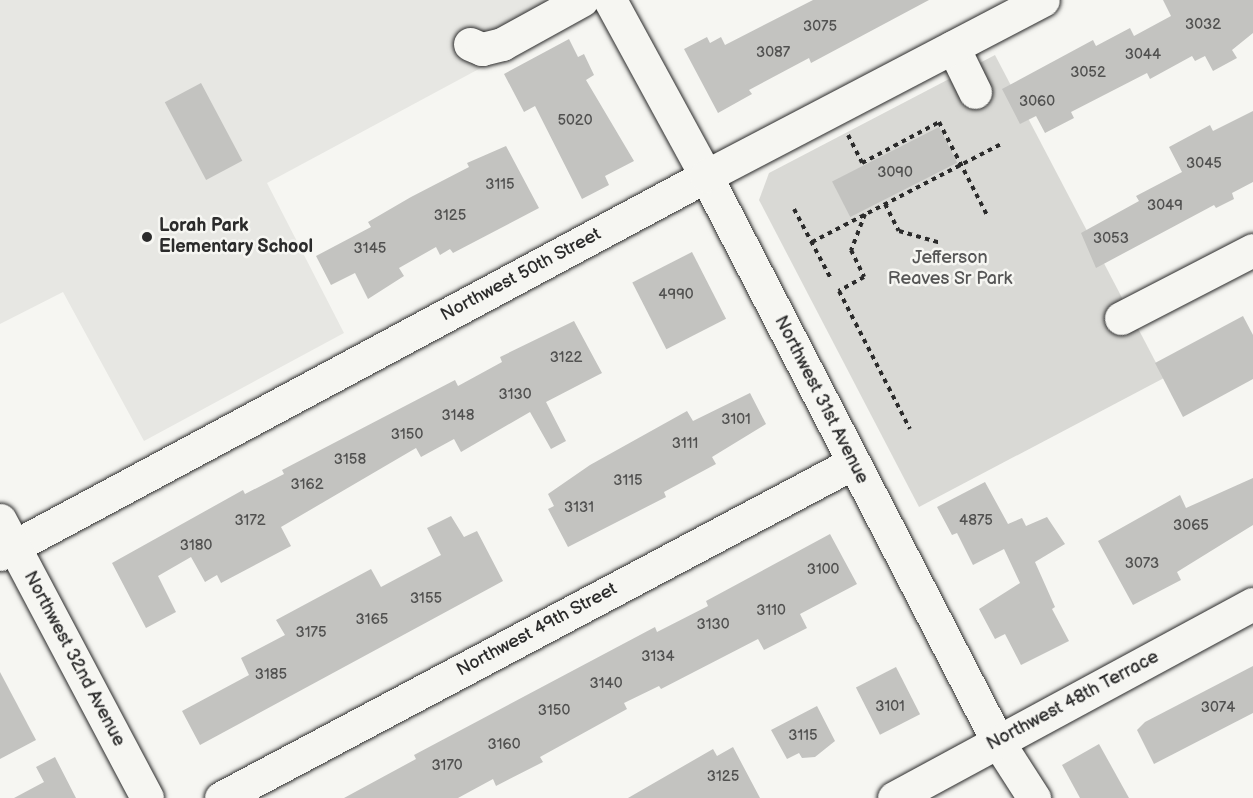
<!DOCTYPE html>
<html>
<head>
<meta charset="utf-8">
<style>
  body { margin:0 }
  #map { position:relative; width:1253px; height:798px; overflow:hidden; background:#f6f6f2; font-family:"Balsamiq Sans",sans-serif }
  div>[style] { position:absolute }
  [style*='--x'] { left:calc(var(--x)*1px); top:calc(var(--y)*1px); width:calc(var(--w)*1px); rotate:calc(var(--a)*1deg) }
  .built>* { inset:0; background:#e7e7e3 }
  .green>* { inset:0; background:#d9d9d5 }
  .building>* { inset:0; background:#c3c3c0; transform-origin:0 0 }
  .path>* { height:4px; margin-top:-2px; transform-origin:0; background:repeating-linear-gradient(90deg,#2b2b2b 0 4.5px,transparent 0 9px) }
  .roads { filter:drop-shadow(0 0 2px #2b2b2b) drop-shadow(0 0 2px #2b2b2b) }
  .minor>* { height:33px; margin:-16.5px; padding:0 16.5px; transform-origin:16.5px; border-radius:16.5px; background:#f6f6f2 }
  .major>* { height:33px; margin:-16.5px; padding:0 16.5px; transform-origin:16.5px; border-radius:16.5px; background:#f6f6f2 }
  .dots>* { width:16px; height:16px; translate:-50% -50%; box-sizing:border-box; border:3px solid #f6f6f2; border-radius:50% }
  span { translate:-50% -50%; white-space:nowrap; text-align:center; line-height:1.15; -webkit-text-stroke:5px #f6f6f2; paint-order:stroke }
  .number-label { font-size:15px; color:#515150 }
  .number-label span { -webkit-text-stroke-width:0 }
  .poi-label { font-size:18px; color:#2b2b2b; font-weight:700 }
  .left { translate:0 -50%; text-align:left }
  .park-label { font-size:18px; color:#565656 }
  .street-label { font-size:18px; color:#2b2b2b }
</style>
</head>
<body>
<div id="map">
  <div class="built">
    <div style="clip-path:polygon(0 0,579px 0,585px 12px,267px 183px,344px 333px,144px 441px,63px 292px,0 324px)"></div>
  </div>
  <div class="green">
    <div style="clip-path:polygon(995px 55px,1164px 378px,919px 507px,759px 200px,769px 173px)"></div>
  </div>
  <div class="building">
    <div style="clip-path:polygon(813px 0,929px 0,811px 63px,809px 58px,749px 90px,752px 94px,718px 113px,684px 49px,707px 37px,710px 43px,721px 37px,725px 45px)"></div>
    <div style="clip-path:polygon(1163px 0,1253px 0,1253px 33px,1232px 50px,1237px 58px,1213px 71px,1205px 56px,1195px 61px,1192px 56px,1150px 79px,1147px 73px,1071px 112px,1074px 118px,1045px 133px,1036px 116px,1020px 124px,1002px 89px,1093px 40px,1096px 46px,1130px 28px,1134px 36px,1171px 16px)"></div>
    <div style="clip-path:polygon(569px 39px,578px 57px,584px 54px,594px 75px,586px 80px,634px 161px,605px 176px,609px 185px,582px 199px,535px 106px,524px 112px,504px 74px)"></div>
    <div style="left:201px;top:83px;width:88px;height:41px;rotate:62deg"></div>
    <div style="clip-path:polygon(1253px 111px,1253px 182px,1232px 193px,1234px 199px,1216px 208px,1214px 205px,1096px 268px,1081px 233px,1139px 201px,1136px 196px,1182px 172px,1169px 147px,1210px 125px,1213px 131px)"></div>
    <div style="left:939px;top:127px;width:40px;height:120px;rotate:63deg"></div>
    <div style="clip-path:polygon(506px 146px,539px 208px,453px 253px,450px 249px,440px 255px,436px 247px,399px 268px,404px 276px,368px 299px,355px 273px,331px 285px,316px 256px,371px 227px,368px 222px,411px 197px,469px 167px,467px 163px)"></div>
    <div style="left:692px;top:252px;width:75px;height:67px;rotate:63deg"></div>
    <div style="clip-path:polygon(1243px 316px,1253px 335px,1253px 379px,1183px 417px,1155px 363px)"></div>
    <div style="clip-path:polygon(574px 321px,602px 373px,546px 402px,566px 441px,551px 449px,530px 412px,461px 452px,454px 439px,421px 457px,416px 448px,281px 527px,291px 546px,221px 583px,217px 575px,205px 582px,191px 557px,158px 576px,176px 612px,146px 628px,112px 563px,243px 490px,245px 494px,284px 474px,282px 470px,455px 380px,458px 386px,502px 362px,500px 357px)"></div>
    <div style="clip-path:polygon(750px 393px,766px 424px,712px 457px,716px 464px,664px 492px,666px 497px,568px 547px,548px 509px,554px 506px,548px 494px,590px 465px,687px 411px,693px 421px)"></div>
    <div style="clip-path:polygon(1253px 478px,1253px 525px,1177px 572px,1181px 580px,1133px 605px,1098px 541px,1180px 495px,1186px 508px)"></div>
    <div style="clip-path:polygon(985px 482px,1008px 524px,1022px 518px,1026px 526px,1047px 517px,1065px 544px,1035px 562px,1055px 607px,1052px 609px,1069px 641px,1021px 665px,1005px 634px,995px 639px,979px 609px,1020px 583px,1004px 549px,973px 565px,957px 533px,952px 535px,937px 507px)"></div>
    <div style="clip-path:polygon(451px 516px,464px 537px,477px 531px,503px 581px,200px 745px,182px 711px,249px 675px,241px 658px,285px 635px,276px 620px,371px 569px,381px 587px,441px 555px,427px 528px)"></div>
    <div style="clip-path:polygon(830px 534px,857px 584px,800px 614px,807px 628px,764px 650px,758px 639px,661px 689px,659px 686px,624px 703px,627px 709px,540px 757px,543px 762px,496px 786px,493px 779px,458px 798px,344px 798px,416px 759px,414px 755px,655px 627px,657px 632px,708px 606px,706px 601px)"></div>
    <div style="clip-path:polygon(1253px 666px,1253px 713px,1154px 764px,1137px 730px,1145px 722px)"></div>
    <div style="left:896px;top:667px;width:53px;height:45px;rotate:63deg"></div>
    <div style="clip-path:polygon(0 672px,36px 740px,0 759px)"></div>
    <div style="clip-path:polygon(817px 706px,835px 741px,815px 757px,802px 758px,799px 753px,787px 759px,771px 730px)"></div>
    <div style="clip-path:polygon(1099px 744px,1129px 798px,1080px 798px,1062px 765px)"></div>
    <div style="clip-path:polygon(733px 747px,760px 798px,628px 798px,713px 749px,717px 756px)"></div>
    <div style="clip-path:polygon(55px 757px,76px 798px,14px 798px,44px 782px,36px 767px)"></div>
  </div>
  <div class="path">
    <div style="--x:848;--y:135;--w:31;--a:63"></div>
    <div style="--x:862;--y:163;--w:87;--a:-28"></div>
    <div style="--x:939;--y:122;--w:107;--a:62.7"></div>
    <div style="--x:885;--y:204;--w:30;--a:63"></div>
    <div style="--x:899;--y:231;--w:44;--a:15.9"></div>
    <div style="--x:794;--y:209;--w:77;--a:62.1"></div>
    <div style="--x:865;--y:214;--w:39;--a:111"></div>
    <div style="--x:851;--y:250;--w:30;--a:64"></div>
    <div style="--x:864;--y:277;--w:29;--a:151"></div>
    <div style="--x:839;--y:291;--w:155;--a:62.8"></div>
    <div style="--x:812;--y:242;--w:213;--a:-27.4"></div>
  </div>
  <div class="roads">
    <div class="minor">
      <div style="--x:610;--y:0;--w:200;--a:61.4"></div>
      <div style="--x:706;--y:176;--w:637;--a:62.71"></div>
      <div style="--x:998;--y:742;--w:67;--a:57.3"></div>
      <div style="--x:470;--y:44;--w:13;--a:23"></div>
      <div style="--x:482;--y:49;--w:21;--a:-14"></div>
      <div style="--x:502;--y:44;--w:91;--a:-28.8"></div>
      <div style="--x:953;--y:47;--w:50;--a:63.9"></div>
      <div style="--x:1121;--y:318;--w:148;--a:-27.3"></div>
      <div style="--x:0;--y:554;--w:801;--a:-28.17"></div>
      <div style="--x:706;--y:176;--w:380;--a:-27.6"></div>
      <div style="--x:221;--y:798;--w:715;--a:-27.93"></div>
      <div style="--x:894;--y:798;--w:408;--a:-28.4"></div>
    </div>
    <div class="major">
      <div style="--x:0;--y:520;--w:314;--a:62.1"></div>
    </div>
  </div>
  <div class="dots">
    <div style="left:147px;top:237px;background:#2b2b2b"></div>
  </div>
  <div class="number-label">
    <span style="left:1203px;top:25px">3032</span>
    <span style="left:820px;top:27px">3075</span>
    <span style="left:773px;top:53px">3087</span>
    <span style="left:1143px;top:55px">3044</span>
    <span style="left:1088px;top:73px">3052</span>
    <span style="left:1037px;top:102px">3060</span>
    <span style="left:575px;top:121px">5020</span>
    <span style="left:1204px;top:164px">3045</span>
    <span style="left:895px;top:173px">3090</span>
    <span style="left:500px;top:185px">3115</span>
    <span style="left:1165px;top:206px">3049</span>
    <span style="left:450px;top:216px">3125</span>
    <span style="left:1111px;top:239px">3053</span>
    <span style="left:370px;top:249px">3145</span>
    <span style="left:676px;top:295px">4990</span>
    <span style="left:566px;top:358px">3122</span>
    <span style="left:515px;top:395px">3130</span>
    <span style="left:458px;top:416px">3148</span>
    <span style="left:736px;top:420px">3101</span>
    <span style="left:407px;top:435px">3150</span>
    <span style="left:685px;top:444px">3111</span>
    <span style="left:350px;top:460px">3158</span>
    <span style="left:628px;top:481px">3115</span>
    <span style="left:307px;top:485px">3162</span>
    <span style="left:579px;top:508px">3131</span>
    <span style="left:250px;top:521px">3172</span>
    <span style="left:976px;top:521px">4875</span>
    <span style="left:1191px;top:526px">3065</span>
    <span style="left:196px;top:546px">3180</span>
    <span style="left:1142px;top:564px">3073</span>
    <span style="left:823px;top:570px">3100</span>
    <span style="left:426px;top:599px">3155</span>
    <span style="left:771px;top:611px">3110</span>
    <span style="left:372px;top:620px">3165</span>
    <span style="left:713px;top:625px">3130</span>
    <span style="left:311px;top:633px">3175</span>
    <span style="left:658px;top:657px">3134</span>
    <span style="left:271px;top:675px">3185</span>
    <span style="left:606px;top:684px">3140</span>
    <span style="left:890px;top:707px">3101</span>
    <span style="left:1218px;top:708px">3074</span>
    <span style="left:554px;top:711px">3150</span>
    <span style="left:803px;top:736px">3115</span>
    <span style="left:504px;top:745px">3160</span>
    <span style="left:447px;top:766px">3170</span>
    <span style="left:723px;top:777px">3125</span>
  </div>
  <div class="poi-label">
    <span class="left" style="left:159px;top:237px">Lorah Park<br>Elementary School</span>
  </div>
  <div class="park-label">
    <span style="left:950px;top:269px">Jefferson<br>Reaves Sr Park</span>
  </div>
  <div class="street-label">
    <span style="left:521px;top:275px;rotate:-28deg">Northwest 50th Street</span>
    <span style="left:821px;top:400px;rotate:63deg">Northwest 31st Avenue</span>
    <span style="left:537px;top:630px;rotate:-28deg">Northwest 49th Street</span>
    <span style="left:74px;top:659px;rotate:62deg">Northwest 32nd Avenue</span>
    <span style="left:1073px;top:701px;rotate:-28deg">Northwest 48th Terrace</span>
  </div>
</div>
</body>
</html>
